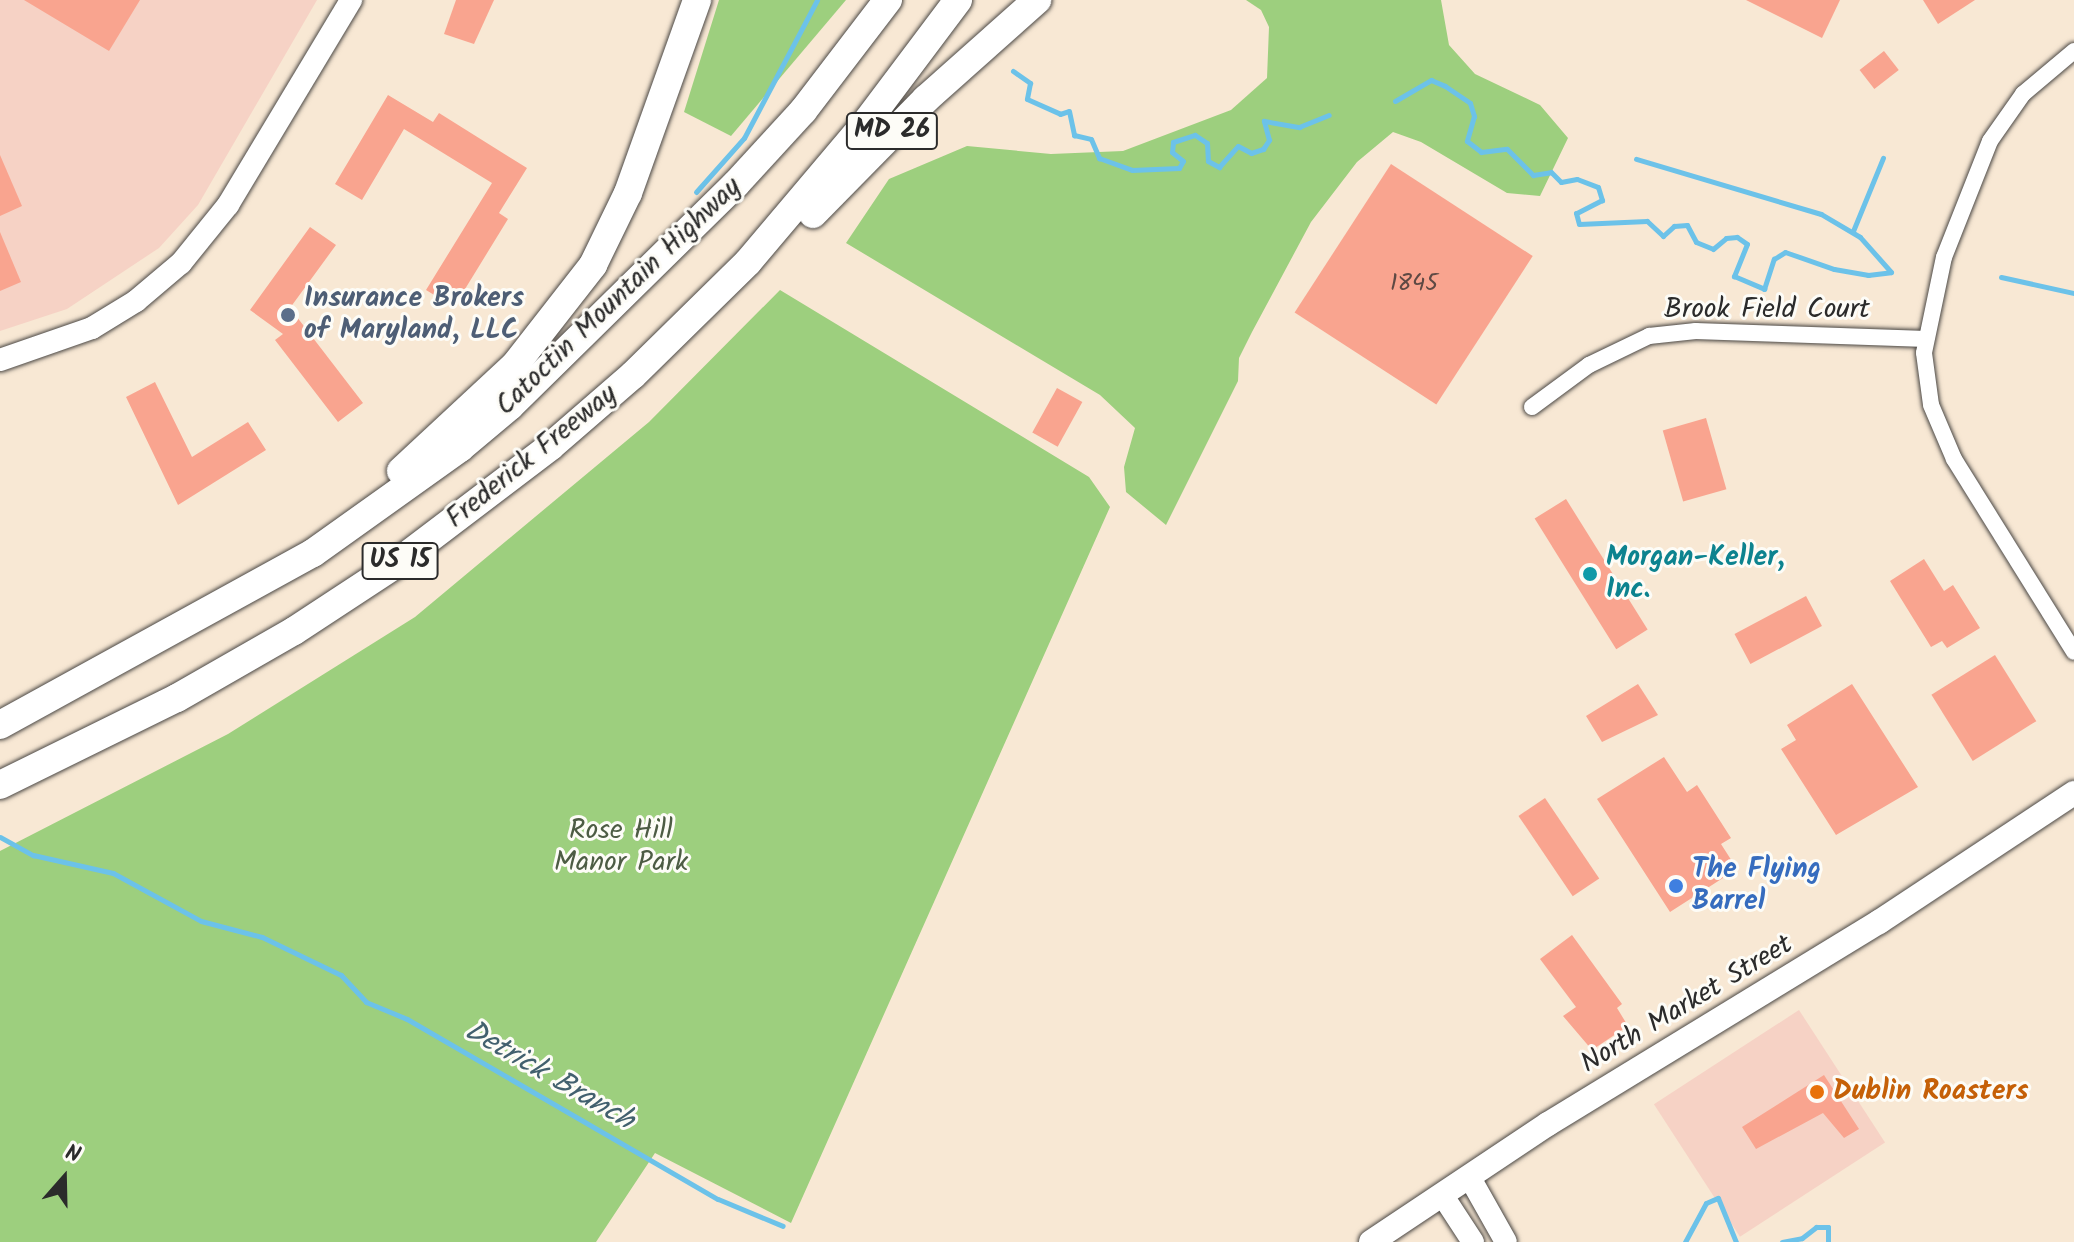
<!DOCTYPE html>
<html>
<head>
<meta charset="utf-8">
<style>
  body { margin:0 }
  #map { position:relative; width:2074px; height:1242px; overflow:hidden; background:#f8e8d4; font-family:Kalam,sans-serif }
  div>[style] { position:absolute }
  [style*='--x'] { left:calc(var(--x)*1px); top:calc(var(--y)*1px); width:calc(var(--w)*1px); rotate:calc(var(--a)*1deg) }
  .built>* { inset:0; background:#f6d2c5; transform-origin:0 0 }
  .green>* { inset:0; background:#9dcf7e }
  .stream>* { height:5px; margin:-2.5px; padding:0 2.5px; transform-origin:2.5px; border-radius:2.5px; background:#6cc2e9 }
  .building>* { inset:0; background:#f9a48f; transform-origin:0 0 }
  .roads { filter:drop-shadow(0 0 2px #4a4744) drop-shadow(0 0 2px #4a4744) }
  .street>* { height:16px; margin:-8px; padding:0 8px; transform-origin:8px; border-radius:8px; background:#fff }
  .secondary>* { height:22px; margin:-11px; padding:0 11px; transform-origin:11px; border-radius:11px; background:#fff }
  .primary>* { height:24px; margin:-12px; padding:0 12px; transform-origin:12px; border-radius:12px; background:#fff }
  .highway>* { height:28px; margin:-14px; padding:0 14px; transform-origin:14px; border-radius:14px; background:#fff }
  .dots>* { width:22px; height:22px; translate:-50% -50%; box-sizing:border-box; border:4px solid #fdfcf7; border-radius:50% }
  span { translate:-50% -50%; white-space:nowrap; text-align:center; line-height:1.15; -webkit-text-stroke:6px #fdfcf7; paint-order:stroke }
  .number-label { font-size:24px; color:#5e4944 }
  .number-label span { -webkit-text-stroke-width:0 }
  .shield-label span { padding:2px 6px; background:#fdfcf7; border:2px solid; border-radius:6px; -webkit-text-stroke-width:0 }
  .shield-label { font-size:26px; color:#2b2b2b; font-weight:700 }
  .street-label { font-size:28px; color:#2b2b2b }
  .service-label { font-size:28px; color:#4e5e75; font-weight:700 }
  .left { translate:0 -50%; text-align:left }
  .culture-label { font-size:28px; color:#0d838f; font-weight:700 }
  .park-label { font-size:28px; color:#4d5c44 }
  .shop-label { font-size:28px; color:#366cbe; font-weight:700 }
  .food-label { font-size:28px; color:#c56008; font-weight:700 }
  .water-label { font-size:30px; color:#42606e; font-style:italic }
  .north { position:absolute; left:24px; top:1138px; width:80px; height:80px; -webkit-text-stroke:6px #fdfcf7; paint-order:stroke; rotate:20deg; font-size:22px; font-weight:700; line-height:32px; text-align:center; color:#2b2b2b }
  .north::after { content:''; display:block; margin:auto; width:28px; height:36px; background:#2b2b2b; clip-path:polygon(50% 0,100% 100%,50% 72%,0 100%) }
</style>
</head>
<body>
<div id="map">
  <div class="built">
    <div style="clip-path:polygon(0 0,317px 0,198px 205px,159px 248px,67px 309px,0 331px)"></div>
    <div style="left:1799px;top:1010px;width:158px;height:173px;rotate:57deg"></div>
  </div>
  <div class="green">
    <div style="clip-path:polygon(719px 0,846px 0,731px 136px,684px 112px)"></div>
    <div style="clip-path:polygon(1246px 0,1441px 0,1449px 45px,1475px 74px,1540px 105px,1568px 138px,1540px 196px,1507px 193px,1421px 142px,1393px 132px,1357px 162px,1311px 222px,1252px 332px,1239px 358px,1238px 381px,1166px 525px,1126px 492px,1124px 467px,1135px 428px,1100px 395px,846px 243px,889px 179px,967px 146px,1051px 154px,1123px 151px,1231px 110px,1267px 78px,1269px 27px,1261px 10px)"></div>
    <div style="clip-path:polygon(780px 290px,1089px 477px,1110px 507px,791px 1223px,655px 1153px,596px 1242px,0 1242px,0 851px,228px 734px,415px 617px,649px 422px)"></div>
  </div>
  <div class="stream">
    <div style="--x:1013;--y:71;--w:21;--a:35"></div>
    <div style="--x:1030;--y:83;--w:16;--a:101"></div>
    <div style="--x:1027;--y:99;--w:36;--a:24"></div>
    <div style="--x:1060;--y:114;--w:9;--a:-18"></div>
    <div style="--x:1069;--y:111;--w:25;--a:78"></div>
    <div style="--x:1074;--y:135;--w:17;--a:13"></div>
    <div style="--x:1091;--y:139;--w:21;--a:67"></div>
    <div style="--x:1099;--y:158;--w:35;--a:20"></div>
    <div style="--x:1132;--y:170;--w:47;--a:-2.4"></div>
    <div style="--x:1179;--y:168;--w:8;--a:-60"></div>
    <div style="--x:1183;--y:161;--w:14;--a:-141"></div>
    <div style="--x:1172;--y:152;--w:10;--a:-84"></div>
    <div style="--x:1173;--y:142;--w:23;--a:-18"></div>
    <div style="--x:1195;--y:135;--w:14;--a:34"></div>
    <div style="--x:1207;--y:143;--w:18;--a:87"></div>
    <div style="--x:1208;--y:161;--w:13;--a:29"></div>
    <div style="--x:1219;--y:167;--w:28;--a:-48"></div>
    <div style="--x:1238;--y:146;--w:15;--a:28"></div>
    <div style="--x:1251;--y:153;--w:13;--a:-18"></div>
    <div style="--x:1263;--y:149;--w:11;--a:-56"></div>
    <div style="--x:1269;--y:140;--w:20;--a:-105"></div>
    <div style="--x:1264;--y:121;--w:36;--a:10"></div>
    <div style="--x:1299;--y:127;--w:32;--a:-22"></div>
    <div style="--x:1395;--y:101;--w:42;--a:-30.3"></div>
    <div style="--x:1431;--y:80;--w:15;--a:23"></div>
    <div style="--x:1445;--y:86;--w:30;--a:34"></div>
    <div style="--x:1470;--y:103;--w:14;--a:73"></div>
    <div style="--x:1474;--y:116;--w:26;--a:106"></div>
    <div style="--x:1467;--y:141;--w:18;--a:38"></div>
    <div style="--x:1481;--y:152;--w:26;--a:-7"></div>
    <div style="--x:1507;--y:149;--w:37;--a:45"></div>
    <div style="--x:1533;--y:175;--w:18;--a:-9"></div>
    <div style="--x:1551;--y:172;--w:14;--a:45"></div>
    <div style="--x:1561;--y:182;--w:16;--a:-11"></div>
    <div style="--x:1577;--y:179;--w:22;--a:21"></div>
    <div style="--x:1598;--y:187;--w:14;--a:73"></div>
    <div style="--x:1602;--y:200;--w:29;--a:153"></div>
    <div style="--x:1576;--y:213;--w:11;--a:75"></div>
    <div style="--x:1579;--y:224;--w:68;--a:-2.5"></div>
    <div style="--x:1647;--y:221;--w:22;--a:43"></div>
    <div style="--x:1663;--y:236;--w:15;--a:-42"></div>
    <div style="--x:1674;--y:226;--w:13;--a:-4"></div>
    <div style="--x:1687;--y:225;--w:19;--a:62"></div>
    <div style="--x:1696;--y:242;--w:18;--a:22"></div>
    <div style="--x:1713;--y:249;--w:17;--a:-40"></div>
    <div style="--x:1726;--y:238;--w:11;--a:-5"></div>
    <div style="--x:1737;--y:237;--w:12;--a:35"></div>
    <div style="--x:1747;--y:244;--w:35;--a:112"></div>
    <div style="--x:1734;--y:276;--w:33;--a:23"></div>
    <div style="--x:1764;--y:289;--w:32;--a:-72"></div>
    <div style="--x:1774;--y:259;--w:13;--a:-32"></div>
    <div style="--x:1785;--y:252;--w:52;--a:19.1"></div>
    <div style="--x:1834;--y:269;--w:35;--a:10"></div>
    <div style="--x:1868;--y:275;--w:23;--a:-7"></div>
    <div style="--x:1891;--y:272;--w:47;--a:-131.5"></div>
    <div style="--x:1860;--y:237;--w:45;--a:-149.5"></div>
    <div style="--x:1821;--y:214;--w:193;--a:-163.4"></div>
    <div style="--x:696;--y:192;--w:72;--a:-48.4"></div>
    <div style="--x:744;--y:138;--w:156;--a:-62.1"></div>
    <div style="--x:1853;--y:231;--w:79;--a:-67.7"></div>
    <div style="--x:2001;--y:277;--w:75;--a:12.4"></div>
    <div style="--x:0;--y:837;--w:38;--a:29"></div>
    <div style="--x:33;--y:855;--w:82;--a:12.7"></div>
    <div style="--x:113;--y:873;--w:100;--a:28.6"></div>
    <div style="--x:201;--y:921;--w:63;--a:14.7"></div>
    <div style="--x:262;--y:937;--w:88;--a:25.7"></div>
    <div style="--x:341;--y:975;--w:37;--a:47"></div>
    <div style="--x:366;--y:1002;--w:44;--a:22.5"></div>
    <div style="--x:407;--y:1019;--w:359;--a:30.1"></div>
    <div style="--x:718;--y:1199;--w:70;--a:22.6"></div>
    <div style="--x:1685;--y:1242;--w:44;--a:-61.7"></div>
    <div style="--x:1706;--y:1203;--w:13;--a:-23"></div>
    <div style="--x:1718;--y:1198;--w:48;--a:67.8"></div>
    <div style="--x:1782;--y:1242;--w:20;--a:-11"></div>
    <div style="--x:1802;--y:1238;--w:18;--a:-38"></div>
    <div style="--x:1816;--y:1227;--w:12;--a:0"></div>
    <div style="--x:1828;--y:1227;--w:15;--a:90"></div>
  </div>
  <div class="building">
    <div style="clip-path:polygon(24px 0,140px 0,109px 51px)"></div>
    <div style="clip-path:polygon(456px 0,494px 0,474px 44px,444px 34px)"></div>
    <div style="clip-path:polygon(1746px 0,1840px 0,1822px 38px)"></div>
    <div style="clip-path:polygon(1923px 0,1975px 0,1938px 24px)"></div>
    <div style="left:1884px;top:51px;width:24px;height:31px;rotate:52deg"></div>
    <div style="clip-path:polygon(388px 95px,433px 122px,439px 113px,527px 168px,499px 213px,508px 219px,454px 307px,426px 290px,492px 183px,404px 129px,362px 200px,335px 184px)"></div>
    <div style="clip-path:polygon(0 155px,22px 206px,0 216px)"></div>
    <div style="left:1391px;top:164px;width:169px;height:177px;rotate:33deg"></div>
    <div style="clip-path:polygon(310px 227px,336px 245px,290px 308px,363px 403px,338px 422px,275px 340px,283px 334px,250px 310px)"></div>
    <div style="clip-path:polygon(0 232px,21px 282px,0 291px)"></div>
    <div style="clip-path:polygon(155px 382px,192px 457px,248px 422px,266px 450px,178px 505px,126px 397px)"></div>
    <div style="left:1057px;top:388px;width:29px;height:51px;rotate:29deg"></div>
    <div style="left:1706px;top:418px;width:74px;height:45px;rotate:74deg"></div>
    <div style="left:1566px;top:499px;width:154px;height:37px;rotate:58deg"></div>
    <div style="clip-path:polygon(1924px 559px,1944px 591px,1953px 585px,1980px 628px,1947px 648px,1942px 641px,1931px 647px,1890px 581px)"></div>
    <div style="left:1806px;top:596px;width:34px;height:81px;rotate:62deg"></div>
    <div style="left:1995px;top:655px;width:78px;height:75px;rotate:58deg"></div>
    <div style="clip-path:polygon(1638px 684px,1658px 715px,1602px 742px,1586px 716px)"></div>
    <div style="clip-path:polygon(1852px 684px,1918px 787px,1836px 835px,1781px 749px,1796px 740px,1787px 725px)"></div>
    <div style="clip-path:polygon(1664px 757px,1687px 792px,1697px 785px,1731px 838px,1721px 844px,1737px 869px,1670px 912px,1597px 799px)"></div>
    <div style="left:1545px;top:798px;width:97px;height:32px;rotate:56deg"></div>
    <div style="clip-path:polygon(1572px 935px,1622px 1004px,1617px 1008px,1628px 1026px,1592px 1050px,1563px 1016px,1576px 1007px,1540px 959px)"></div>
    <div style="clip-path:polygon(1824px 1075px,1859px 1129px,1844px 1138px,1823px 1113px,1756px 1149px,1742px 1127px)"></div>
  </div>
  <div class="roads">
    <div class="street">
      <div style="--x:2074;--y:51;--w:67;--a:139.9"></div>
      <div style="--x:2023;--y:94;--w:57;--a:125.1"></div>
      <div style="--x:1990;--y:141;--w:125;--a:111.6"></div>
      <div style="--x:1944;--y:257;--w:98;--a:101.8"></div>
      <div style="--x:1924;--y:353;--w:52;--a:82.3"></div>
      <div style="--x:1931;--y:405;--w:59;--a:66.9"></div>
      <div style="--x:1954;--y:459;--w:227;--a:58.1"></div>
      <div style="--x:1532;--y:407;--w:71;--a:-36.4"></div>
      <div style="--x:1589;--y:365;--w:67;--a:-25.8"></div>
      <div style="--x:1649;--y:336;--w:47;--a:-6.1"></div>
      <div style="--x:1696;--y:331;--w:230;--a:2"></div>
    </div>
    <div class="secondary">
      <div style="--x:0;--y:360;--w:97;--a:-19.2"></div>
      <div style="--x:92;--y:328;--w:52;--a:-31.5"></div>
      <div style="--x:136;--y:301;--w:59;--a:-40.2"></div>
      <div style="--x:181;--y:263;--w:75;--a:-51"></div>
      <div style="--x:228;--y:205;--w:239;--a:-59"></div>
      <div style="--x:1470;--y:1178;--w:73;--a:60.6"></div>
      <div style="--x:1443;--y:1196;--w:55;--a:56.9"></div>
    </div>
    <div class="primary">
      <div style="--x:1371;--y:1242;--w:213;--a:-33.7"></div>
      <div style="--x:1548;--y:1124;--w:388;--a:-31.4"></div>
      <div style="--x:1879;--y:922;--w:234;--a:-33.5"></div>
    </div>
    <div class="highway">
      <div style="--x:813;--y:214;--w:161;--a:-45.5"></div>
      <div style="--x:926;--y:99;--w:149;--a:-41.7"></div>
      <div style="--x:401;--y:471;--w:156;--a:-42.9"></div>
      <div style="--x:515;--y:365;--w:127;--a:-52"></div>
      <div style="--x:593;--y:265;--w:80;--a:-64.1"></div>
      <div style="--x:628;--y:193;--w:205;--a:-70.3"></div>
      <div style="--x:0;--y:725;--w:357;--a:-28.8"></div>
      <div style="--x:313;--y:553;--w:181;--a:-35.5"></div>
      <div style="--x:460;--y:448;--w:65;--a:-40"></div>
      <div style="--x:510;--y:406;--w:317;--a:-44.5"></div>
      <div style="--x:736;--y:184;--w:99;--a:-47.5"></div>
      <div style="--x:803;--y:111;--w:140;--a:-52.6"></div>
      <div style="--x:0;--y:785;--w:197;--a:-26.2"></div>
      <div style="--x:177;--y:698;--w:135;--a:-29.8"></div>
      <div style="--x:294;--y:631;--w:118;--a:-33.3"></div>
      <div style="--x:393;--y:566;--w:198;--a:-37.2"></div>
      <div style="--x:551;--y:446;--w:108;--a:-40.9"></div>
      <div style="--x:633;--y:375;--w:161;--a:-44.5"></div>
      <div style="--x:748;--y:262;--w:186;--a:-49.8"></div>
      <div style="--x:868;--y:120;--w:150;--a:-53.1"></div>
    </div>
  </div>
  <div class="dots">
    <div style="left:288px;top:315px;background:#5c6f8a"></div>
    <div style="left:1590px;top:574px;background:#0f9aa8"></div>
    <div style="left:1676px;top:886px;background:#3f7fe0"></div>
    <div style="left:1817px;top:1092px;background:#e8710a"></div>
  </div>
  <div class="number-label">
    <span style="left:1414px;top:284px">1845</span>
  </div>
  <div class="shield-label">
    <span style="left:892px;top:131px">MD 26</span>
    <span style="left:400px;top:561px">US 15</span>
  </div>
  <div class="street-label">
    <span style="left:619px;top:297px;rotate:-44deg">Catoctin Mountain Highway</span>
    <span style="left:1767px;top:310px">Brook Field Court</span>
    <span style="left:532px;top:457px;rotate:-39deg">Frederick Freeway</span>
    <span style="left:1687px;top:1005px;rotate:-31deg">North Market Street</span>
  </div>
  <div class="service-label">
    <span class="left" style="left:304px;top:315px">Insurance Brokers<br>of Maryland, LLC</span>
  </div>
  <div class="culture-label">
    <span class="left" style="left:1606px;top:574px">Morgan-Keller,<br>Inc.</span>
  </div>
  <div class="park-label">
    <span style="left:621px;top:847px">Rose Hill<br>Manor Park</span>
  </div>
  <div class="shop-label">
    <span class="left" style="left:1692px;top:886px">The Flying<br>Barrel</span>
  </div>
  <div class="food-label">
    <span class="left" style="left:1833px;top:1092px">Dublin Roasters</span>
  </div>
  <div class="water-label">
    <span style="left:549px;top:1076px;rotate:30deg">Detrick Branch</span>
  </div>
  <div class="north">N</div>
</div>
</body>
</html>
